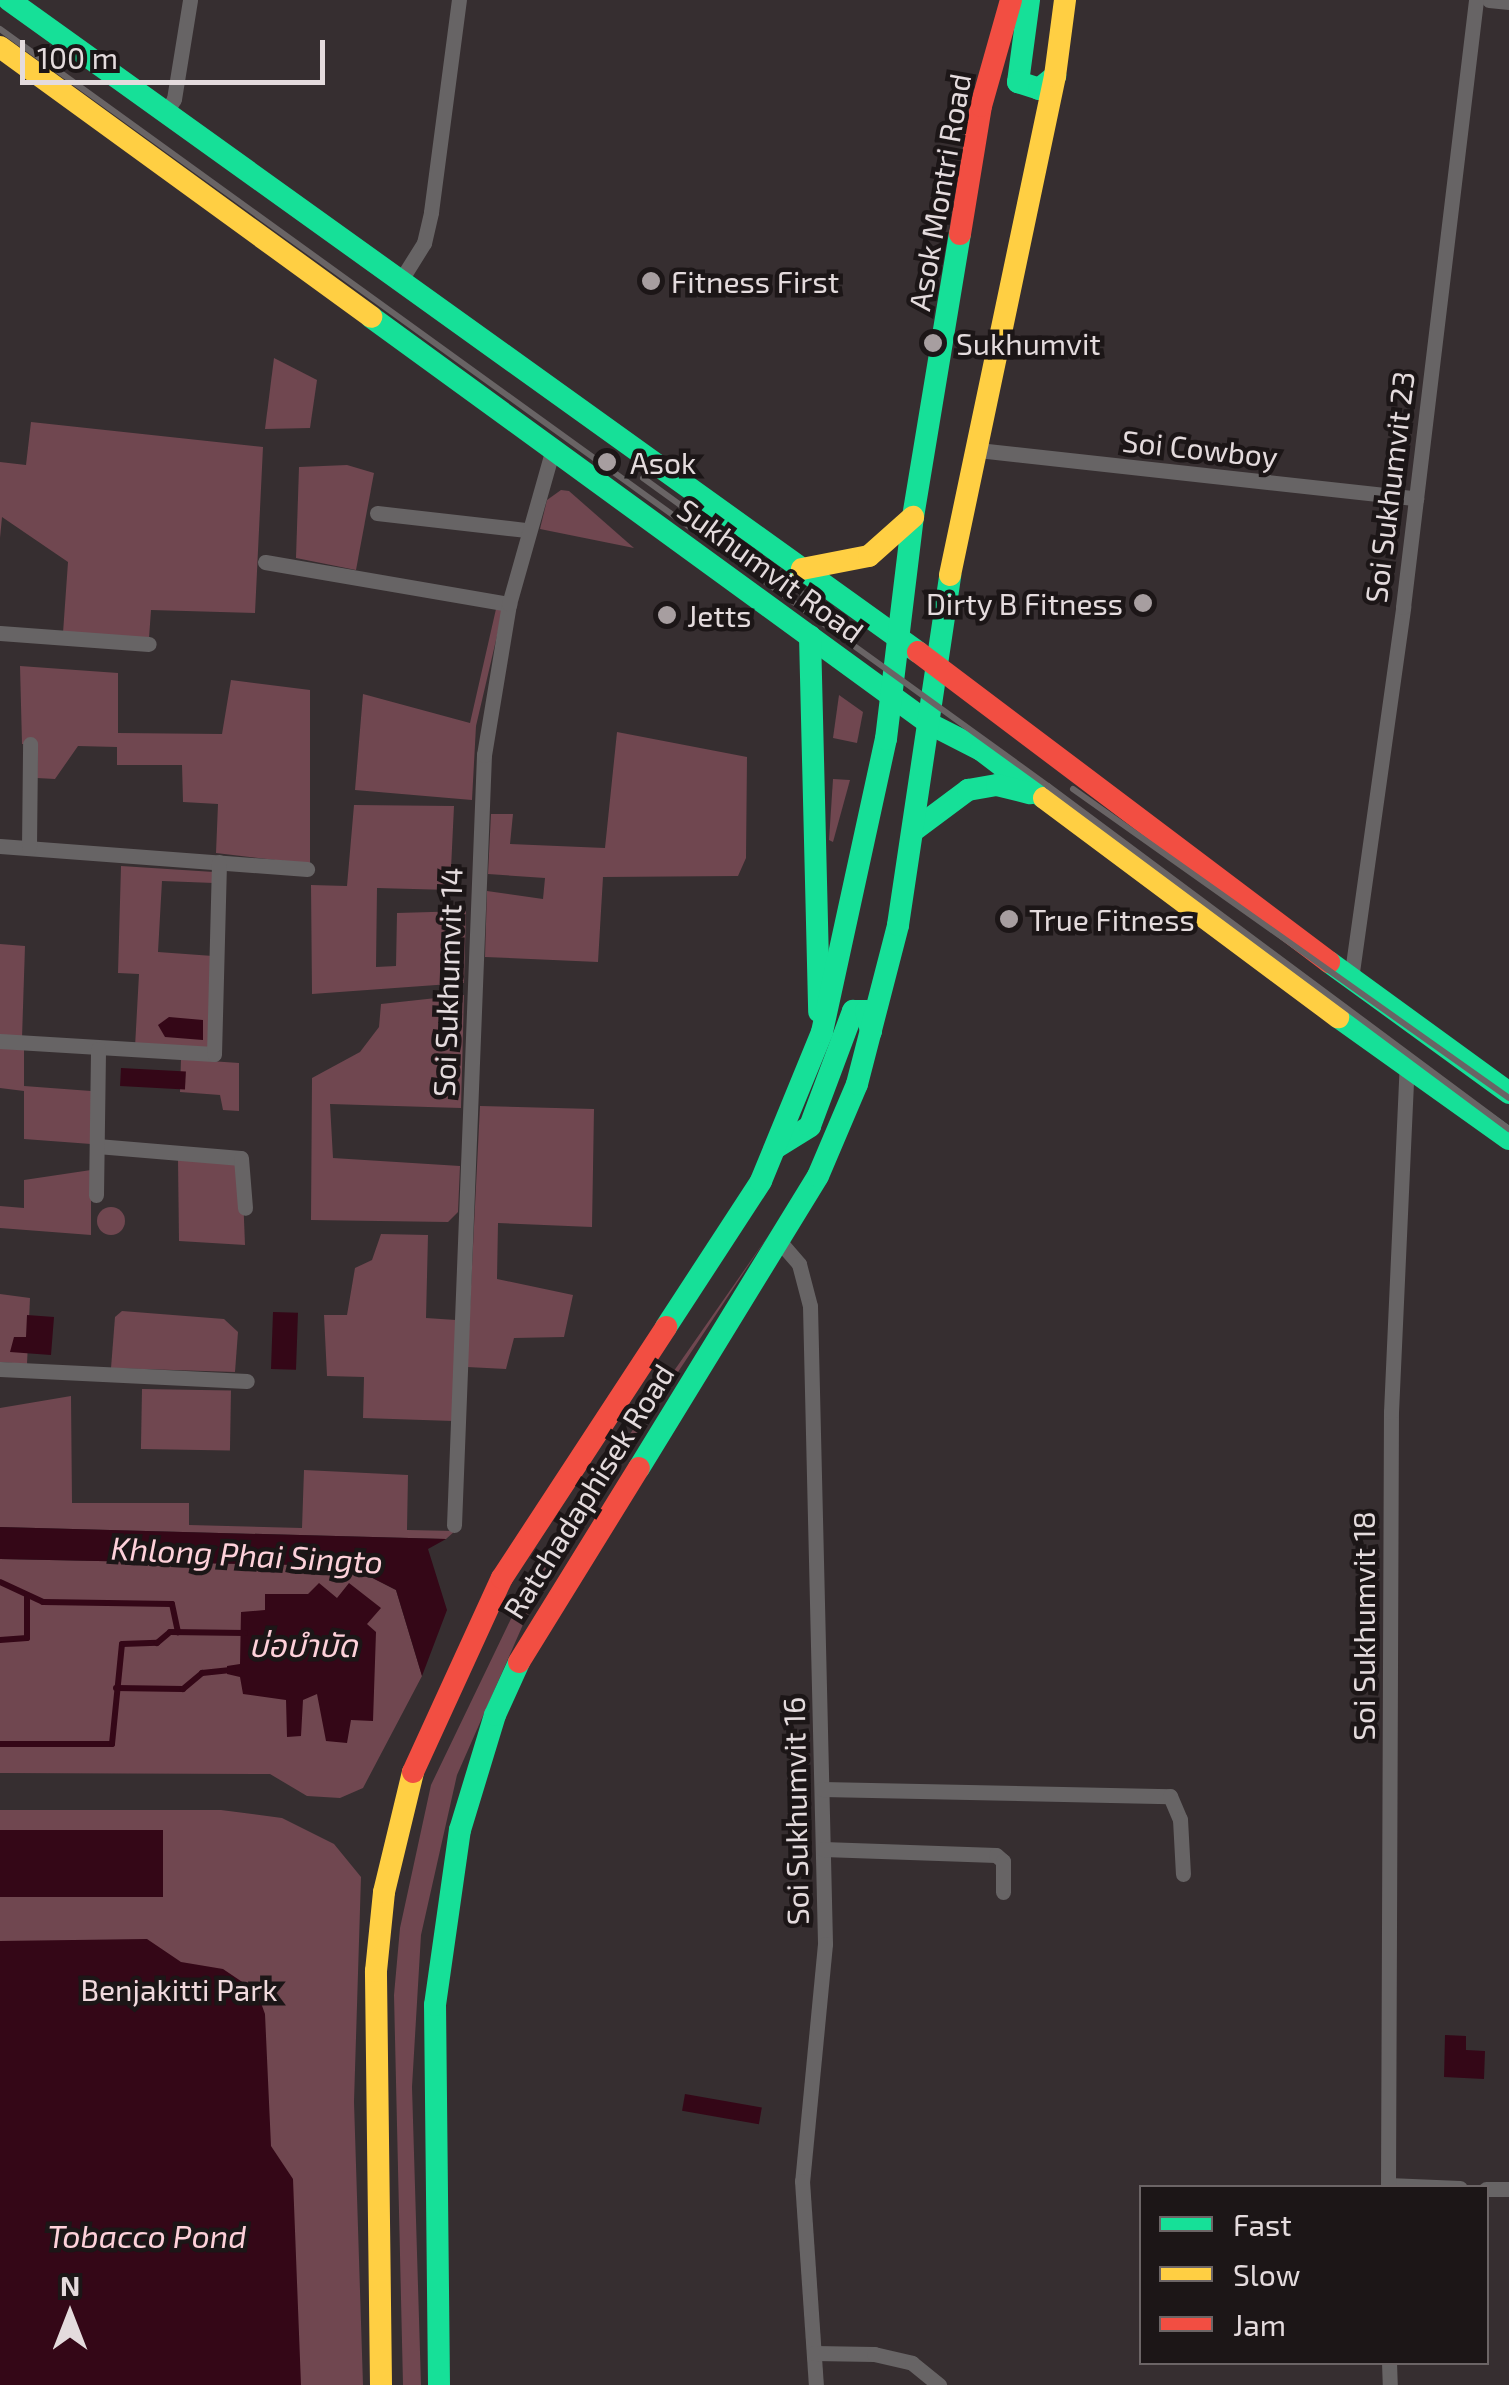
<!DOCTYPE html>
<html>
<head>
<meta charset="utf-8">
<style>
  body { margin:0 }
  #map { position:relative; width:1509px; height:2385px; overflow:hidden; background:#362e30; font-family:"Exo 2","Noto Sans Thai",sans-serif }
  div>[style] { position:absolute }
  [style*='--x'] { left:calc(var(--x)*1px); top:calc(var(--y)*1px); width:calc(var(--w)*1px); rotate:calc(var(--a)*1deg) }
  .green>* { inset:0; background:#704750; transform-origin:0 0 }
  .round { border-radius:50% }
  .water>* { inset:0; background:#340717; transform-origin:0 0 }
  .stream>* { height:6px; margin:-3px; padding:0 3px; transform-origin:3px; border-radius:3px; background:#340717 }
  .street>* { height:15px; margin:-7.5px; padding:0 7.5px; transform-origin:7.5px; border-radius:7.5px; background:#676465 }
  .fast>* { height:22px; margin:-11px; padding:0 11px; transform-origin:11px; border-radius:11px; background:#16e098 }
  .slow>* { height:22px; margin:-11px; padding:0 11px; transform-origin:11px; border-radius:11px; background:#ffcf43 }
  .jam>* { height:22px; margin:-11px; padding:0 11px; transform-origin:11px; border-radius:11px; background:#f24e42 }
  .rail>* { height:6px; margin:-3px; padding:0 3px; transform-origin:3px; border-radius:3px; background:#696465 }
  .dots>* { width:28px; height:28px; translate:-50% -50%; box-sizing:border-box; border:5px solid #1c1617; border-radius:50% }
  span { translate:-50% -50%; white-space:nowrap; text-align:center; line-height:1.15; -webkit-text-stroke:9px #1c1617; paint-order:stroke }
  .street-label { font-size:30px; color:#e4dbdd }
  .poi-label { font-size:30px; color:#e4dbdd }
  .left { translate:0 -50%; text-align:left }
  .right { translate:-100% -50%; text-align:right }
  .park-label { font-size:30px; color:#f1dade }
  .water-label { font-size:32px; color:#fed1da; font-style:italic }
  .legend { position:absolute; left:1139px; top:2185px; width:350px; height:180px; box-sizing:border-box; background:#1c1617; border:2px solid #6c6566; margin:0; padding:12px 18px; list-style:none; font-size:30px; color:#e4dbdd }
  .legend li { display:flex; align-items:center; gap:20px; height:50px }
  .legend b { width:50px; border:2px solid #6c6566 }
  .north { position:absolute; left:20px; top:2265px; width:100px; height:100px; -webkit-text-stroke:8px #1c1617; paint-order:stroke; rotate:0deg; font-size:28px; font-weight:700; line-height:40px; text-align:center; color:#e4dbdd }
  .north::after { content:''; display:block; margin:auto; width:35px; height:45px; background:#e4dbdd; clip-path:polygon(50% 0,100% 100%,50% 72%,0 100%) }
  .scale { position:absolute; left:20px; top:40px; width:305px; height:45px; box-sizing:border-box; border:5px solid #e4dbdd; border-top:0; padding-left:12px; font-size:30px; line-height:35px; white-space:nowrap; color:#e4dbdd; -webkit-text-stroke:8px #1c1617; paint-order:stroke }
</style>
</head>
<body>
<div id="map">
  <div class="green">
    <div style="clip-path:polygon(274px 358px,317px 380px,310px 428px,265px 429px)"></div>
    <div style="clip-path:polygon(31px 422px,263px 447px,255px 613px,151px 610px,149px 638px,63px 633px,68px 562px,2px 517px,0 538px,0 462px,26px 465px)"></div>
    <div style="clip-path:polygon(347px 465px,374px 473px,356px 570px,296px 558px,299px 467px)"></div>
    <div style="clip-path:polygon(561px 490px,569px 491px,634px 548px,540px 529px,547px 500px)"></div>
    <div style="clip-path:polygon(496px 609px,503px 610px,476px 726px,472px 800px,355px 790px,363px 694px,470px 723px)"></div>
    <div style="clip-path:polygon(20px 666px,118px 673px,118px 733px,222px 734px,231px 680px,310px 690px,310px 864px,216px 853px,218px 804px,183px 802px,182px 765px,117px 765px,117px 747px,78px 746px,55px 779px,37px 778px,38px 745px,22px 744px)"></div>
    <div style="clip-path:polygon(839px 695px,863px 712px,857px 743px,833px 738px)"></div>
    <div style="clip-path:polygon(617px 732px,747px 757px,746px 858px,738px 876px,603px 877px,598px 962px,485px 957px,487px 891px,543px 899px,545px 878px,488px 874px,491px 814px,513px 814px,510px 844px,605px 848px)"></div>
    <div style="clip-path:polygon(833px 779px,850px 780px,833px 842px,829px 840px)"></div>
    <div style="clip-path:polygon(354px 805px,454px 806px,450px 890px,377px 888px,376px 967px,396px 966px,397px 913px,466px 911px,464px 983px,312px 994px,311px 885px,347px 886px)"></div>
    <div style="clip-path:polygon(121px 866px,214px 872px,214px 883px,162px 881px,158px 952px,213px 956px,213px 1044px,205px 1052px,135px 1047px,139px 974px,118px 973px)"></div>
    <div style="clip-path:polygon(0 944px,25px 946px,22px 1038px,0 1036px)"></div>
    <div style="clip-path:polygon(464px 995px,461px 1108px,330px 1104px,333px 1158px,460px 1166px,458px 1212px,448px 1222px,311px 1220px,312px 1078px,360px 1052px,379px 1027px,381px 1004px)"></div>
    <div style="clip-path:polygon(0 1046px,24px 1048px,24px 1086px,91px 1091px,91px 1144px,24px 1139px,24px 1091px,0 1088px)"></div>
    <div style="clip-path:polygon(181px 1059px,239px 1063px,239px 1111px,223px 1110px,220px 1095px,180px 1092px)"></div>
    <div style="clip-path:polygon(480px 1106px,594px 1109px,592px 1227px,498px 1223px,497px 1279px,573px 1295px,564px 1337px,514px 1338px,506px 1369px,467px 1367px)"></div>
    <div style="clip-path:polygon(178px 1159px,233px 1160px,242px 1169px,245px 1245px,179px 1241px)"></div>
    <div style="clip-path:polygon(91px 1170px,91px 1235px,0 1228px,0 1206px,24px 1208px,24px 1180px)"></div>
    <div class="round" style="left:97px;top:1207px;width:28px;height:28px"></div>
    <div style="clip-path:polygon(381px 1234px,428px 1235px,426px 1318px,456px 1320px,453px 1421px,363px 1418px,364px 1377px,327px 1376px,324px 1315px,347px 1315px,355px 1268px,372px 1260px)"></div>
    <div style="clip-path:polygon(768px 1236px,547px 1570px,457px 1775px,421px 1935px,412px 2087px,421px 2385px,403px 2385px,394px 1995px,400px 1928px,431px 1785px,533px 1573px)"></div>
    <div style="clip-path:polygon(0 1294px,30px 1298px,27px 1364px,0 1362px)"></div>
    <div style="clip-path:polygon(122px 1311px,224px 1319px,238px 1332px,235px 1372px,111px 1368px,115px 1317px)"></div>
    <div style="left:142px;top:1389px;width:89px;height:60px;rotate:1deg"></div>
    <div style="clip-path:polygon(71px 1396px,72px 1503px,189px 1503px,189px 1525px,302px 1528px,304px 1470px,408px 1475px,407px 1530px,455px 1531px,446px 1539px,0 1527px,0 1408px)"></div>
    <div style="clip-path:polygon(0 1559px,349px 1566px,396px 1590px,422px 1676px,363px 1788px,340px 1798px,307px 1796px,270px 1774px,0 1773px)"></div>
    <div style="clip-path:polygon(0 1810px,221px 1810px,282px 1818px,334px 1844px,361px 1877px,354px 2102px,363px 2385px,0 2385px)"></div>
  </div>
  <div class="water">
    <div style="clip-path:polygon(169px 1017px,203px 1020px,203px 1040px,165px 1037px,158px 1025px)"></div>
    <div style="left:121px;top:1068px;width:65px;height:18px;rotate:3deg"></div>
    <div style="left:273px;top:1312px;width:25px;height:57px;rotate:2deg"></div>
    <div style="clip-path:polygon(27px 1315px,54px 1317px,51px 1355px,10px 1352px,14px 1337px,26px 1337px)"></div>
    <div style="clip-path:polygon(0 1527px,446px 1539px,428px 1549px,447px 1610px,422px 1676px,396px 1590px,349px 1566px,0 1559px)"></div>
    <div style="clip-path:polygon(319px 1583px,337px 1598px,349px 1583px,381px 1608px,367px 1624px,376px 1632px,373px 1721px,351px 1720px,347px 1743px,326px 1741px,317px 1694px,303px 1700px,301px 1736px,287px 1737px,286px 1700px,243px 1694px,240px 1677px,227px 1674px,227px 1666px,240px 1664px,241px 1612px,265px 1610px,265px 1594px,308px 1594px)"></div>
    <div style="left:0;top:1830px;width:163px;height:67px"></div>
    <div style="clip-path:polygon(147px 1939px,181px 1962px,223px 1969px,257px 1992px,265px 2014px,271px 2146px,293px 2179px,301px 2385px,0 2385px,0 1941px)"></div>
    <div style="clip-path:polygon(1445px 2035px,1466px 2036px,1466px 2050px,1485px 2051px,1484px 2079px,1444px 2077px)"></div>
    <div style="left:685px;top:2094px;width:78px;height:17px;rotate:10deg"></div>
  </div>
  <div class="stream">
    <div style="--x:0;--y:1582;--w:47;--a:24.9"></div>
    <div style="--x:43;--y:1602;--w:129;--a:0.9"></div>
    <div style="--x:172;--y:1604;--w:29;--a:78"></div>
    <div style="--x:0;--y:1640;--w:27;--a:-4"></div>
    <div style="--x:27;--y:1638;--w:42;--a:-90"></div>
    <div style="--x:116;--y:1688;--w:67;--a:0.9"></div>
    <div style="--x:183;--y:1689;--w:25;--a:-40"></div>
    <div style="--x:202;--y:1673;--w:31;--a:-6"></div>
    <div style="--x:0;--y:1744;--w:112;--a:0"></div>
    <div style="--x:112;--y:1744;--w:100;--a:-84.3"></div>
    <div style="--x:122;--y:1644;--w:35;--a:-2"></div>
    <div style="--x:157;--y:1643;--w:17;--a:-40"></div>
    <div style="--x:170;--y:1632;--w:75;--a:0.8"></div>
  </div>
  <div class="street">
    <div style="--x:1489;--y:0;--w:20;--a:6"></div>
    <div style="--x:165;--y:114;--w:17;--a:-59"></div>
    <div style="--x:174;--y:99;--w:100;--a:-80.8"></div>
    <div style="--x:399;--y:283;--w:47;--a:-58"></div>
    <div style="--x:424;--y:243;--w:32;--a:-77"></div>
    <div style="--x:431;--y:212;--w:214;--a:-82.5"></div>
    <div style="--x:978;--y:450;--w:441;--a:6.3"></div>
    <div style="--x:377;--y:513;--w:151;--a:6.5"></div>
    <div style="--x:265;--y:562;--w:248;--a:9.8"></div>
    <div style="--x:0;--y:633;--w:149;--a:4.2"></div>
    <div style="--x:0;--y:846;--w:308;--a:4.3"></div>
    <div style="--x:29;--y:848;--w:104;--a:-89.4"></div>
    <div style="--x:1351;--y:979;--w:376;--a:-82"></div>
    <div style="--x:1403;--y:607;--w:611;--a:-83.14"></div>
    <div style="--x:0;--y:1041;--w:214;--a:3.5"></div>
    <div style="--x:214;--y:1054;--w:192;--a:-88.5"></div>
    <div style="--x:97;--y:1146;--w:144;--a:4.8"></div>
    <div style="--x:241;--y:1158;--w:50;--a:85.4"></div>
    <div style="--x:96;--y:1195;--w:146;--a:-89.2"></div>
    <div style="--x:780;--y:1242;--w:29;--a:49"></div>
    <div style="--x:799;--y:1264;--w:43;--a:75.3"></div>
    <div style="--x:810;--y:1306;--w:638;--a:88.65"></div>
    <div style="--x:825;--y:1944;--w:238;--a:95.5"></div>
    <div style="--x:802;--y:2181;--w:204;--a:86.1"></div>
    <div style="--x:0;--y:1369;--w:247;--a:2.8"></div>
    <div style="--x:454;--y:1525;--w:771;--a:-87.77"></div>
    <div style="--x:484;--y:755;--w:153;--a:-80.6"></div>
    <div style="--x:509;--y:604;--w:162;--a:-74.2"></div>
    <div style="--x:822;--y:1789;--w:348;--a:1.2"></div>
    <div style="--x:1170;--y:1796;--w:25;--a:67"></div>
    <div style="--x:1180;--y:1819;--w:55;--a:86.9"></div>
    <div style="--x:823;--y:1849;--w:173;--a:2"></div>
    <div style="--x:996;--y:1855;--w:9;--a:41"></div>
    <div style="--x:1003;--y:1861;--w:31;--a:90"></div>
    <div style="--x:1388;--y:2185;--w:72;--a:2.4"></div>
    <div style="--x:1388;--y:2188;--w:776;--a:-89.78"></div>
    <div style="--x:1391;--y:1412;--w:346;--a:-87.4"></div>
    <div style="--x:1486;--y:2189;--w:23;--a:0"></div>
    <div style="--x:814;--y:2353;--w:60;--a:1"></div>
    <div style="--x:874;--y:2354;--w:39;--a:13"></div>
    <div style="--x:912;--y:2363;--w:35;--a:39"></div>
    <div style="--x:1389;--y:2362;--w:23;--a:88"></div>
  </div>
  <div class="fast">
    <div style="--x:9;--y:0;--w:1119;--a:35.65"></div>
    <div style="--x:1029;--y:0;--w:83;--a:97.6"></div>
    <div style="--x:1018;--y:82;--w:22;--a:18"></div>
    <div style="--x:1039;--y:89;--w:21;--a:-39"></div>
    <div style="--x:371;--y:317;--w:691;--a:36.06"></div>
    <div style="--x:930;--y:724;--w:57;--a:27"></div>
    <div style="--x:981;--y:750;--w:79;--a:37.3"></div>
    <div style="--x:810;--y:636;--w:376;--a:88.6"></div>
    <div style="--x:913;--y:831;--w:69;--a:-36.7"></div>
    <div style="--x:968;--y:790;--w:29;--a:-10"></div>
    <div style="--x:997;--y:785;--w:34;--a:14"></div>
    <div style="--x:1329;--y:962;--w:223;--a:36"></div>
    <div style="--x:1338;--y:1017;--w:210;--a:35.5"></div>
    <div style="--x:777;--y:1147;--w:39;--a:-32"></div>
    <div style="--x:810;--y:1126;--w:123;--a:-69.5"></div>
    <div style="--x:853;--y:1011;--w:13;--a:0"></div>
    <div style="--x:866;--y:1011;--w:21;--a:76"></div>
    <div style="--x:666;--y:1327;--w:174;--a:-56.9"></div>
    <div style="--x:761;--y:1181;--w:161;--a:-67.7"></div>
    <div style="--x:822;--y:1032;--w:300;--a:-77.7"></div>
    <div style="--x:886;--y:739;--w:224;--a:-83.1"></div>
    <div style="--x:913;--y:517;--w:287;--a:-80.6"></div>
    <div style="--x:639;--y:1468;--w:342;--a:-58.5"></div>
    <div style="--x:818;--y:1176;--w:100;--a:-67"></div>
    <div style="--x:857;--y:1084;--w:164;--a:-75.5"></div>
    <div style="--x:898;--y:925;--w:354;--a:-81.5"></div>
    <div style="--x:439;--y:2385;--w:380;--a:-90.6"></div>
    <div style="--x:435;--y:2005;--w:177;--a:-81.9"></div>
    <div style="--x:460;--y:1830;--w:120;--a:-73.1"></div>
    <div style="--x:495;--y:1715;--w:58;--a:-65.6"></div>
  </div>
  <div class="slow">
    <div style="--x:0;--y:47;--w:459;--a:36"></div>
    <div style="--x:802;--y:569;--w:68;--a:-11"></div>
    <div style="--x:869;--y:556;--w:59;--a:-41.6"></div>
    <div style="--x:950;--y:575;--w:510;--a:-78.12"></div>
    <div style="--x:1055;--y:76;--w:77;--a:-82.5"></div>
    <div style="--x:1044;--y:798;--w:367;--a:36.7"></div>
    <div style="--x:381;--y:2385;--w:414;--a:-90.7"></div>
    <div style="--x:376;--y:1971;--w:79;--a:-84.2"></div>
    <div style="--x:384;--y:1892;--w:123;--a:-76.4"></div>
  </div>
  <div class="jam">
    <div style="--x:960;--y:234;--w:130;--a:-80.7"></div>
    <div style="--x:981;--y:106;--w:110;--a:-74.2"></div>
    <div style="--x:918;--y:652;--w:515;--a:37.03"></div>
    <div style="--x:519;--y:1662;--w:228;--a:-58.3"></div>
    <div style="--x:413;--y:1772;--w:213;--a:-65.4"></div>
    <div style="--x:502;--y:1578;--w:300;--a:-56.8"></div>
  </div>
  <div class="rail">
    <div style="--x:0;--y:29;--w:1293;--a:35.84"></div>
    <div style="--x:1048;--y:786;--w:575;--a:36.65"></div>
    <div style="--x:643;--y:478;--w:261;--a:35.9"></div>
    <div style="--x:1073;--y:789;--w:534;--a:35.33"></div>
  </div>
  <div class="dots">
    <div style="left:651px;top:281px;background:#a79ea0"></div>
    <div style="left:933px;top:343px;background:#a79ea0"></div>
    <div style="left:607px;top:462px;background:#a79ea0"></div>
    <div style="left:1143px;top:603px;background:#a79ea0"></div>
    <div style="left:667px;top:615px;background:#a79ea0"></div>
    <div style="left:1009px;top:919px;background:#a79ea0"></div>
  </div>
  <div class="street-label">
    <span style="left:939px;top:192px;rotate:-80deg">Asok Montri Road</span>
    <span style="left:1200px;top:448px;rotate:6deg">Soi Cowboy</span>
    <span style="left:1389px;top:487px;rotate:-83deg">Soi Sukhumvit 23</span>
    <span style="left:771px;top:570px;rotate:36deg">Sukhumvit Road</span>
    <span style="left:447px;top:982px;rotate:-88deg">Soi Sukhumvit 14</span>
    <span style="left:588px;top:1491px;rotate:-58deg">Ratchadaphisek Road</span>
    <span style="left:1363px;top:1626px;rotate:-90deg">Soi Sukhumvit 18</span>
    <span style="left:795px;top:1811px;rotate:-91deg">Soi Sukhumvit 16</span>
  </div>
  <div class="poi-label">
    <span class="left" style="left:671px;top:281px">Fitness First</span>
    <span class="left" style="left:956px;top:343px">Sukhumvit</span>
    <span class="left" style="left:630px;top:462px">Asok</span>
    <span class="right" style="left:1123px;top:603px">Dirty B Fitness</span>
    <span class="left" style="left:687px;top:615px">Jetts</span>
    <span class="left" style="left:1029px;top:919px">True Fitness</span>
  </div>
  <div class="park-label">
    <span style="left:179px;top:1989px">Benjakitti Park</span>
  </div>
  <div class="water-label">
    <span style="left:247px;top:1554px;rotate:3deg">Khlong Phai Singto</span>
    <span style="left:303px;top:1644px">บ่อบำบัด</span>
    <span style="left:147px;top:2235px">Tobacco Pond</span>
  </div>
  <ul class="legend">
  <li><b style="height:12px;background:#16e098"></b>Fast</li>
  <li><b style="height:12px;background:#ffcf43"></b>Slow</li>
  <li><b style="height:12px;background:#f24e42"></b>Jam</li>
  </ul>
  <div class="north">N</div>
  <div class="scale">100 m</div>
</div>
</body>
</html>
